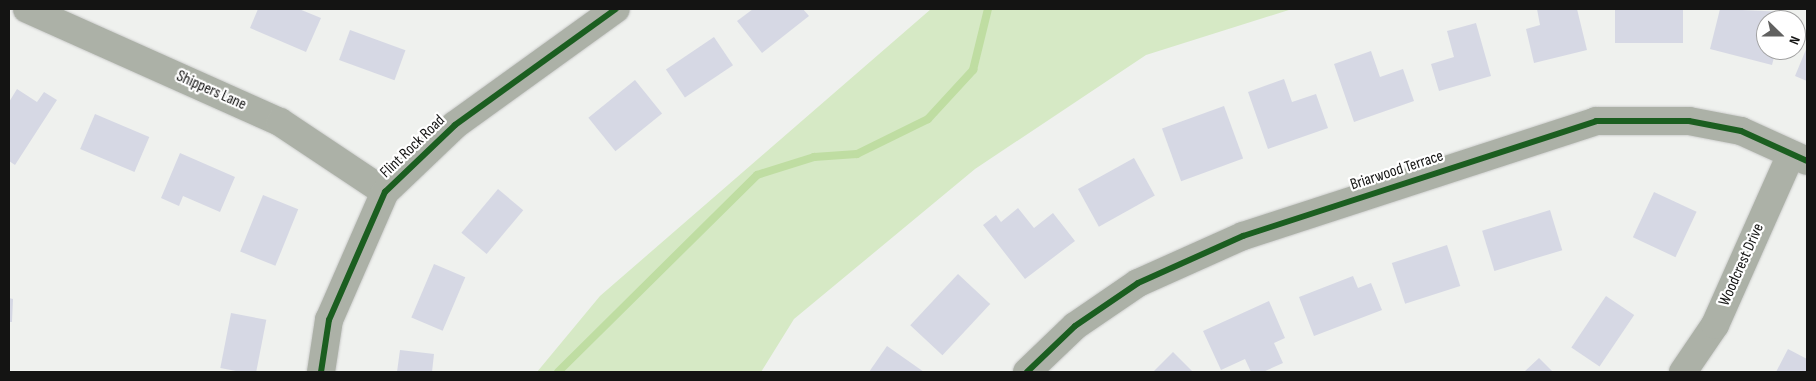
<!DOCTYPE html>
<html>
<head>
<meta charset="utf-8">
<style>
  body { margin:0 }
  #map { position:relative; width:1816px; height:381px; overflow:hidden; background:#eff1ee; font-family:"Sofia Sans Condensed",sans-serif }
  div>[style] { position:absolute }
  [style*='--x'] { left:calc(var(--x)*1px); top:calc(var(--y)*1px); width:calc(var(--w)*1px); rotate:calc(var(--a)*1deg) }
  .green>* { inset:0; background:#d6e9c5 }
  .stream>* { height:8px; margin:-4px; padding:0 4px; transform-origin:4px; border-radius:4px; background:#bfdda2 }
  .building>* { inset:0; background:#d6d8e4; transform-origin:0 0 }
  .roads { filter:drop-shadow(0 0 1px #cccdcc) drop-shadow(0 0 1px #cccdcc) }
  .minor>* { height:28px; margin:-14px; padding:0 14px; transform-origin:14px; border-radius:14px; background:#acb1a7 }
  .cycleway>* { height:6px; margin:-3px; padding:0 3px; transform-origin:3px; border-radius:3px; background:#1b5e20 }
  span { translate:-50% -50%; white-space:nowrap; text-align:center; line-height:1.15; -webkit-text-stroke:4.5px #fff; paint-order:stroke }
  .street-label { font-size:16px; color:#141413 }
  .frame { position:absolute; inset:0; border:10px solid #141413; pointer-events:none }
  .north { position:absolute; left:1756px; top:10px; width:50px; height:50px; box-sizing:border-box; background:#fff; border:1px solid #a1a1a1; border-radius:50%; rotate:112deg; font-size:14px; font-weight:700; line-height:20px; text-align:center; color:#141413 }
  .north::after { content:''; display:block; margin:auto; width:18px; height:22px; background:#616160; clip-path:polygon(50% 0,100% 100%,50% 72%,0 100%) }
</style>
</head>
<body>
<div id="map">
  <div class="green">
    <div style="clip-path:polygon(931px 9px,1292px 9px,1146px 55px,975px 169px,794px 319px,761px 372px,537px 372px,600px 296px)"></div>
  </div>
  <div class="stream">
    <div style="--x:558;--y:372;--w:280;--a:-44.7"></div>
    <div style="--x:757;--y:175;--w:60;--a:-17.5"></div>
    <div style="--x:814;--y:157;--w:43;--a:-4"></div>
    <div style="--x:857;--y:154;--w:79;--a:-26.2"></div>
    <div style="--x:928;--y:119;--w:67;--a:-47.4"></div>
    <div style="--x:973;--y:70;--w:63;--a:-76.2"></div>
  </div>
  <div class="building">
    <div style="clip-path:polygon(258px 9px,299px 9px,321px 18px,306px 52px,250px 28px)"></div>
    <div style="clip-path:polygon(753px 9px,803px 9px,809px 16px,762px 53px,737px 21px)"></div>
    <div style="clip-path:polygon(1537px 9px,1577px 9px,1587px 50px,1534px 63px,1526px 29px,1540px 25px)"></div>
    <div style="left:1615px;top:9px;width:68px;height:34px"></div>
    <div style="clip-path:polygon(1720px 9px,1785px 12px,1783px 20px,1766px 20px,1766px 50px,1776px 50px,1772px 65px,1710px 49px)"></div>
    <div style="clip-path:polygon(1476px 23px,1491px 76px,1439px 91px,1431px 64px,1454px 57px,1447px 31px)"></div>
    <div style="left:350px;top:30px;width:59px;height:32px;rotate:20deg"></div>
    <div style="left:714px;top:37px;width:34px;height:58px;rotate:56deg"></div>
    <div style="clip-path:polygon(1807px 47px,1807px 81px,1795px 76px)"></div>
    <div style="clip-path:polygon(1371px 51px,1380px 77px,1403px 69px,1414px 101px,1354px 122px,1334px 64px)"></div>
    <div style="clip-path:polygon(1284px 79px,1292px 102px,1316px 94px,1328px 128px,1268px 149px,1248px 92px)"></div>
    <div style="left:635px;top:80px;width:43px;height:60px;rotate:51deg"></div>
    <div style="clip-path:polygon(17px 89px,37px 102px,44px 92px,57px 100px,15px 165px,9px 161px,9px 102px)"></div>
    <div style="left:1224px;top:106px;width:56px;height:66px;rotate:70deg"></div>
    <div style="left:95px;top:114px;width:59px;height:38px;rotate:23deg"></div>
    <div style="clip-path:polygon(180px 153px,235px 177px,220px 212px,183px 196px,179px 206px,161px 198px)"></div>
    <div style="left:1134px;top:158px;width:43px;height:64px;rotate:61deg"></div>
    <div style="left:498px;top:189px;width:33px;height:57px;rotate:40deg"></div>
    <div style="left:1654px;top:192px;width:47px;height:50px;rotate:25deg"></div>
    <div style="left:263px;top:195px;width:38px;height:61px;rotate:22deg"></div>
    <div style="clip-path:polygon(1018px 208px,1034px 228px,1053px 213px,1075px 241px,1025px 279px,983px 225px,996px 215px,1001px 222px)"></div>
    <div style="left:1550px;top:210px;width:42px;height:71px;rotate:73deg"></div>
    <div style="left:1447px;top:245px;width:43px;height:58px;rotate:72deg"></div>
    <div style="left:434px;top:264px;width:34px;height:58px;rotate:23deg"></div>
    <div style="left:958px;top:274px;width:44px;height:70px;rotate:43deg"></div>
    <div style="clip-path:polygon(1353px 276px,1358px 288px,1371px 283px,1382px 310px,1314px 336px,1299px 297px)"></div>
    <div style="left:1606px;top:296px;width:34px;height:62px;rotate:34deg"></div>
    <div style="clip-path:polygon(9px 298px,13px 299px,12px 322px,9px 322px)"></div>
    <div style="clip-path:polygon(1269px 301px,1285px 338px,1274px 343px,1283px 363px,1263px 372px,1251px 372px,1245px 359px,1221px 370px,1203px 331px)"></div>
    <div style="left:231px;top:313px;width:36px;height:56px;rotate:11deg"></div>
    <div style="clip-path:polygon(887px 346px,924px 372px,869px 372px)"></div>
    <div style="clip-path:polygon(1788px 349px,1807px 359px,1807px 372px,1776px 372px)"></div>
    <div style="clip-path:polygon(400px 350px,434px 354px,432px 372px,397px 372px)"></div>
    <div style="clip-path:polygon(1173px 352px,1193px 372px,1153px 372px)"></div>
    <div style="clip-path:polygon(1539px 358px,1553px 372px,1524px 372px)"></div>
  </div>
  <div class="roads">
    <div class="minor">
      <div style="--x:27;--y:9;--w:277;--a:24.1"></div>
      <div style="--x:280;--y:122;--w:126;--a:33.7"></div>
      <div style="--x:321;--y:372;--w:53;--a:-81.3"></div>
      <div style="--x:329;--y:320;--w:140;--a:-66.4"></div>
      <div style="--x:385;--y:192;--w:97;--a:-43.7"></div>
      <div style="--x:455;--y:125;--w:198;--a:-35.8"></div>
      <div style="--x:1027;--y:372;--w:66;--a:-43.8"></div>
      <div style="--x:1075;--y:326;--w:76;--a:-34.3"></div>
      <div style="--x:1138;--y:283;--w:115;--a:-24.1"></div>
      <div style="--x:1243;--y:236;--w:371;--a:-18"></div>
      <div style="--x:1596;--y:121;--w:93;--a:0"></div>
      <div style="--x:1689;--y:121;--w:53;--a:10.9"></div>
      <div style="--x:1741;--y:131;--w:72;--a:24.4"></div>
      <div style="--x:1683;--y:372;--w:57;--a:-55.8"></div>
      <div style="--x:1715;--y:325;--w:187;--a:-66"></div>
    </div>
  </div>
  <div class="cycleway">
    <div style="--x:321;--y:372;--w:53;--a:-81.3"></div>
    <div style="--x:329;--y:320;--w:140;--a:-66.4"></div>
    <div style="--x:385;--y:192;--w:97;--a:-43.7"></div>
    <div style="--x:455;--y:125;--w:198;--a:-35.8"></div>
    <div style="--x:1027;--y:372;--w:66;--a:-43.8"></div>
    <div style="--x:1075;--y:326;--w:76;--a:-34.3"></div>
    <div style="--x:1138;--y:283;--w:115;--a:-24.1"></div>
    <div style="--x:1243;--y:236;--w:371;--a:-18"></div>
    <div style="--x:1596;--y:121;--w:93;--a:0"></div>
    <div style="--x:1689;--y:121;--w:53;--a:10.9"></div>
    <div style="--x:1741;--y:131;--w:72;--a:24.4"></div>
  </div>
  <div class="street-label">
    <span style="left:211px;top:91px;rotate:24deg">Shippers Lane</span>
    <span style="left:413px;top:147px;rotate:-44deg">Flint Rock Road</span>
    <span style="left:1397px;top:171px;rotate:-18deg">Briarwood Terrace</span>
    <span style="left:1742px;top:265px;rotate:-66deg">Woodcrest Drive</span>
  </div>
  <div class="frame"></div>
  <div class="north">N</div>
</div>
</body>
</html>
